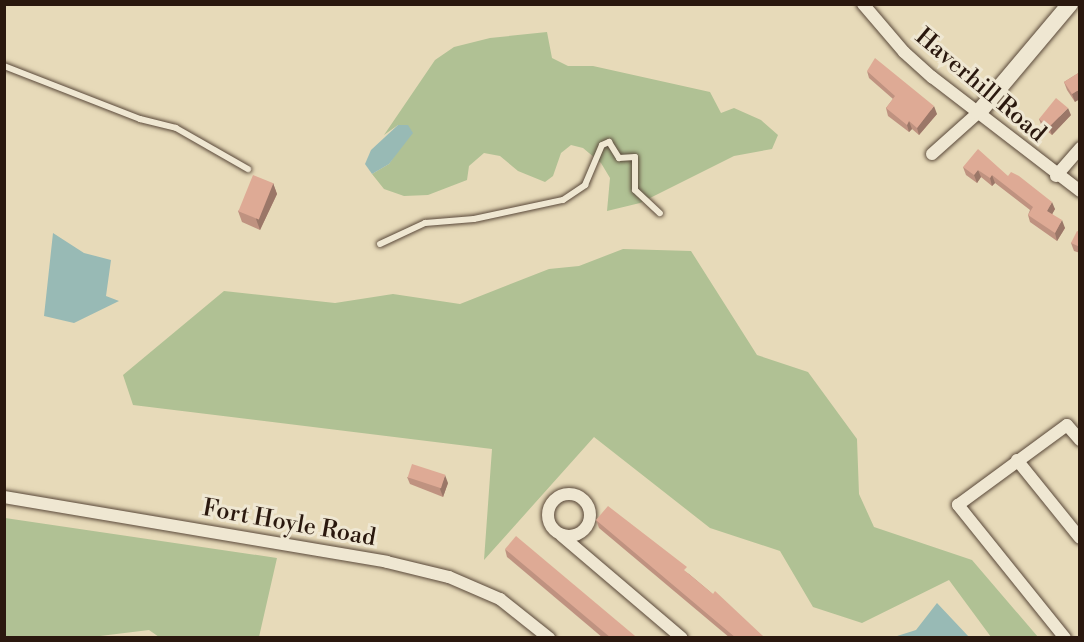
<!DOCTYPE html>
<html>
<head>
<meta charset="utf-8">
<style>
  body { margin:0 }
  #map { position:relative; width:1084px; height:642px; overflow:hidden; background:#e7dab9; font-family:"Libre Bodoni",serif }
  div>[style] { position:absolute }
  [style*='--x'] { left:calc(var(--x)*1px); top:calc(var(--y)*1px); width:calc(var(--w)*1px); rotate:calc(var(--a)*1deg) }
  .green>* { inset:0; background:#b0c194 }
  .water>* { inset:0; background:#98bab5 }
  .roads { filter:drop-shadow(0 0 2px #594839) drop-shadow(0 0 2px #594839) }
  .lane>* { height:6px; margin:-3px; padding:0 3px; transform-origin:3px; border-radius:3px; background:#efe7d2 }
  .street>* { height:12px; margin:-6px; padding:0 6px; transform-origin:6px; border-radius:6px; background:#efe7d2 }
  .street>.ring { margin:-6px; padding:0; box-sizing:content-box; background:none; border:12px solid #efe7d2; border-radius:50% }
  .secondary>* { height:16px; margin:-8px; padding:0 8px; transform-origin:8px; border-radius:8px; background:#efe7d2 }
  .wall>* { inset:0; background:#bf9280 }
  .shaded-wall>* { inset:0; background:#9b7768 }
  .building>* { inset:0; background:#deaa95; transform-origin:0 0 }
  span { translate:-50% -50%; white-space:nowrap; text-align:center; line-height:1.15; -webkit-text-stroke:6px #efe7d2; paint-order:stroke }
  .street-label { font-size:24px; color:#2a180e }
  .frame { position:absolute; inset:0; border:6px solid #2a180e; pointer-events:none }
</style>
</head>
<body>
<div id="map">
  <div class="green">
    <div style="clip-path:polygon(547px 32px,552px 58px,568px 66px,593px 66px,710px 92px,721px 113px,734px 108px,761px 120px,778px 135px,772px 149px,734px 156px,640px 203px,607px 211px,610px 178px,601px 163px,583px 148px,571px 145px,561px 153px,553px 176px,545px 182px,518px 171px,500px 156px,484px 153px,469px 166px,467px 180px,428px 195px,404px 196px,384px 189px,372px 174px,389px 164px,399px 149px,398px 125px,384px 135px,435px 60px,454px 47px,490px 38px)"></div>
    <div style="clip-path:polygon(623px 249px,691px 251px,757px 355px,808px 372px,857px 439px,859px 494px,874px 527px,972px 560px,1038px 637px,991px 637px,949px 580px,862px 623px,813px 607px,780px 551px,710px 528px,594px 437px,484px 560px,492px 449px,133px 405px,123px 375px,224px 291px,335px 303px,393px 294px,460px 304px,549px 269px,579px 266px)"></div>
    <div style="clip-path:polygon(5px 518px,277px 558px,259px 637px,159px 637px,149px 630px,92px 637px,5px 637px)"></div>
  </div>
  <div class="water">
    <div style="clip-path:polygon(398px 125px,408px 125px,413px 133px,389px 164px,372px 174px,365px 164px,371px 150px)"></div>
    <div style="clip-path:polygon(53px 233px,84px 253px,111px 260px,106px 296px,119px 301px,74px 323px,44px 316px)"></div>
    <div style="clip-path:polygon(937px 603px,969px 637px,894px 637px,916px 630px)"></div>
  </div>
  <div class="roads">
    <div class="lane">
      <div style="--x:4;--y:66;--w:146;--a:21.3"></div>
      <div style="--x:140;--y:119;--w:37;--a:14"></div>
      <div style="--x:176;--y:128;--w:83;--a:29.7"></div>
      <div style="--x:380;--y:244;--w:50;--a:-25"></div>
      <div style="--x:425;--y:223;--w:49;--a:-4.7"></div>
      <div style="--x:474;--y:219;--w:91;--a:-12.1"></div>
      <div style="--x:563;--y:200;--w:27;--a:-34"></div>
      <div style="--x:585;--y:185;--w:43;--a:-67"></div>
      <div style="--x:602;--y:145;--w:8;--a:-23"></div>
      <div style="--x:609;--y:142;--w:19;--a:58"></div>
      <div style="--x:619;--y:158;--w:16;--a:-4"></div>
      <div style="--x:635;--y:157;--w:33;--a:90"></div>
      <div style="--x:635;--y:190;--w:34;--a:43"></div>
    </div>
    <div class="street">
      <div style="--x:863;--y:4;--w:63;--a:49.5"></div>
      <div style="--x:904;--y:52;--w:38;--a:42"></div>
      <div style="--x:932;--y:77;--w:187;--a:37.6"></div>
      <div style="--x:932;--y:154;--w:63;--a:-41.8"></div>
      <div style="--x:1056;--y:176;--w:37;--a:-49"></div>
      <div style="--x:1017;--y:460;--w:100;--a:51.1"></div>
      <div class="ring" style="left:548px;top:494px;width:30px;height:30px"></div>
      <div style="--x:4;--y:497;--w:388;--a:9.6"></div>
      <div style="--x:387;--y:562;--w:64;--a:13.6"></div>
      <div style="--x:449;--y:577;--w:56;--a:23.3"></div>
      <div style="--x:500;--y:599;--w:63;--a:38.5"></div>
      <div style="--x:562;--y:536;--w:157;--a:40.4"></div>
      <div style="--x:1065;--y:638;--w:171;--a:-128.8"></div>
      <div style="--x:958;--y:505;--w:135;--a:-36.3"></div>
      <div style="--x:1067;--y:425;--w:20;--a:49"></div>
    </div>
    <div class="secondary">
      <div style="--x:979;--y:112;--w:141;--a:-49.9"></div>
    </div>
  </div>
  <div class="wall">
    <div style="clip-path:polygon(867px 71px,937px 114px,919px 135px,912px 129px,909px 132px,888px 116px,886px 108px,893px 99px,869px 78px)"></div>
    <div style="clip-path:polygon(1080px 72px,1075px 102px,1067px 90px,1064px 82px)"></div>
    <div style="clip-path:polygon(1071px 115px,1052px 135px,1042px 127px,1039px 119px)"></div>
    <div style="clip-path:polygon(963px 167px,1008px 176px,1055px 209px,1052px 214px,1065px 228px,1057px 241px,1030px 222px,1028px 215px,1030px 210px,995px 183px,992px 186px,981px 177px,977px 183px,966px 175px)"></div>
    <div style="clip-path:polygon(273px 183px,277px 194px,260px 230px,242px 222px,238px 211px)"></div>
    <div style="clip-path:polygon(1080px 232px,1080px 253px,1074px 251px,1071px 243px)"></div>
    <div style="clip-path:polygon(407px 477px,448px 483px,443px 497px,410px 484px)"></div>
    <div style="clip-path:polygon(596px 520px,689px 574px,765px 638px,730px 638px,599px 528px)"></div>
    <div style="clip-path:polygon(505px 549px,636px 638px,603px 638px,507px 557px)"></div>
  </div>
  <div class="shaded-wall">
    <div style="clip-path:polygon(1080px 89px,1080px 99px,1075px 102px,1072px 94px)"></div>
    <div style="clip-path:polygon(934px 106px,937px 114px,919px 135px,917px 128px)"></div>
    <div style="clip-path:polygon(1068px 108px,1071px 115px,1052px 135px,1049px 127px)"></div>
    <div style="clip-path:polygon(909px 121px,912px 129px,909px 132px,907px 125px)"></div>
    <div style="clip-path:polygon(978px 170px,981px 177px,977px 183px,974px 175px)"></div>
    <div style="clip-path:polygon(992px 175px,995px 183px,992px 186px,990px 178px)"></div>
    <div style="clip-path:polygon(273px 183px,277px 194px,260px 230px,256px 219px)"></div>
    <div style="clip-path:polygon(1052px 202px,1055px 209px,1050px 218px,1047px 211px)"></div>
    <div style="clip-path:polygon(1062px 220px,1065px 228px,1057px 241px,1055px 233px)"></div>
    <div style="clip-path:polygon(445px 475px,448px 483px,443px 497px,440px 489px)"></div>
  </div>
  <div class="building">
    <div style="clip-path:polygon(875px 58px,934px 106px,917px 128px,909px 121px,907px 125px,886px 108px,895px 96px,867px 71px)"></div>
    <div style="clip-path:polygon(1080px 72px,1080px 89px,1072px 94px,1064px 82px)"></div>
    <div style="clip-path:polygon(1056px 98px,1068px 108px,1049px 127px,1039px 119px)"></div>
    <div style="clip-path:polygon(978px 149px,1008px 176px,1011px 172px,1019px 176px,1052px 202px,1047px 211px,1062px 220px,1055px 233px,1028px 215px,1033px 207px,992px 175px,990px 178px,978px 170px,974px 175px,963px 167px)"></div>
    <div style="left:253px;top:175px;width:22px;height:39px;rotate:22deg"></div>
    <div style="clip-path:polygon(1077px 231px,1080px 232px,1080px 247px,1071px 243px)"></div>
    <div style="left:412px;top:464px;width:35px;height:14px;rotate:18deg"></div>
    <div style="clip-path:polygon(608px 506px,687px 567px,684px 570px,713px 594px,715px 591px,765px 638px,736px 638px,596px 520px)"></div>
    <div style="left:516px;top:536px;width:157px;height:17px;rotate:40deg"></div>
  </div>
  <div class="street-label">
    <span style="left:980px;top:86px;rotate:40deg">Haverhill Road</span>
    <span style="left:289px;top:524px;rotate:10deg">Fort Hoyle Road</span>
  </div>
  <div class="frame"></div>
</div>
</body>
</html>
